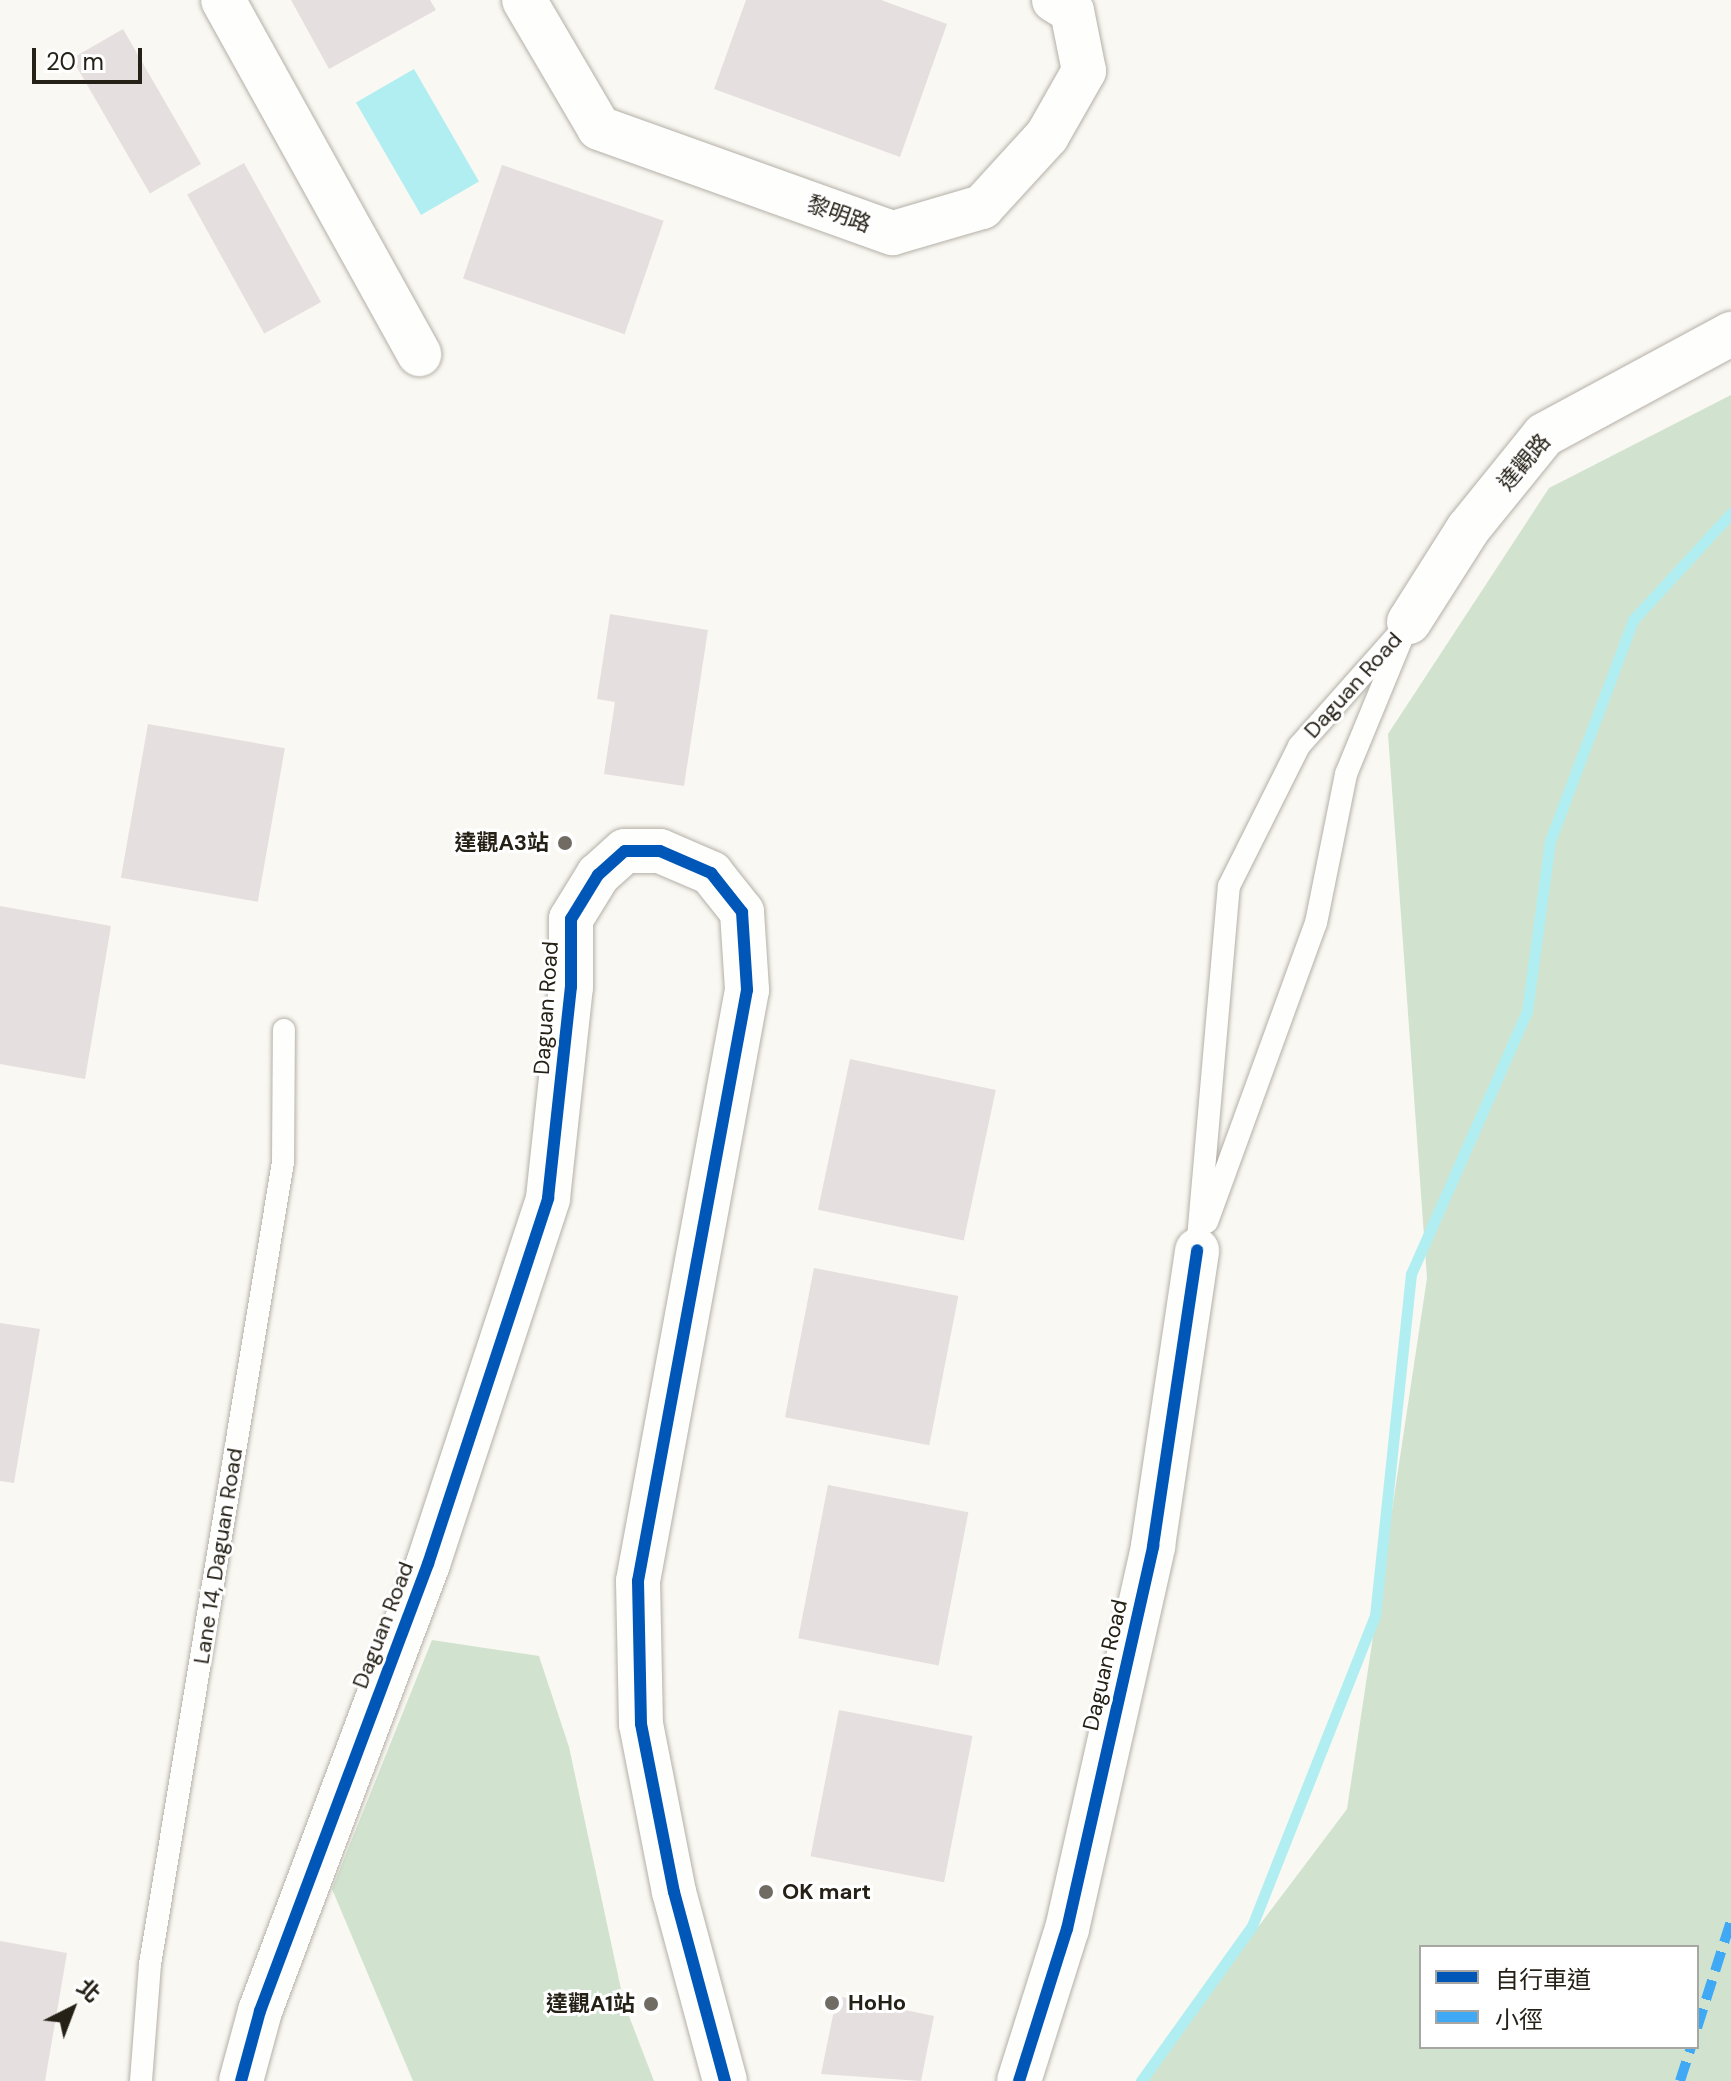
<!DOCTYPE html>
<html>
<head>
<meta charset="utf-8">
<style>
  body { margin:0 }
  #map { position:relative; width:1731px; height:2081px; overflow:hidden; background:#faf8f2; font-family:"DM Sans","Noto Sans TC",sans-serif }
  div>[style] { position:absolute }
  [style*='--x'] { left:calc(var(--x)*1px); top:calc(var(--y)*1px); width:calc(var(--w)*1px); rotate:calc(var(--a)*1deg) }
  .green>* { inset:0; background:#d1e3cf }
  .water>* { inset:0; background:#b1eef1; transform-origin:0 0 }
  .stream>* { height:11px; margin:-5.5px; padding:0 5.5px; transform-origin:5.5px; border-radius:5.5px; background:#b1eef1 }
  .building>* { inset:0; background:#e6dfe0; transform-origin:0 0 }
  .roads { filter:drop-shadow(0 0 2px #b4b0a8) drop-shadow(0 0 2px #b4b0a8) }
  .service>* { height:22px; margin:-11px; padding:0 11px; transform-origin:11px; border-radius:11px; background:#fefefd }
  .minor>* { height:44px; margin:-22px; padding:0 22px; transform-origin:22px; border-radius:22px; background:#fefefd }
  .quiet>* { height:10px; margin-top:-5px; transform-origin:0; background:repeating-linear-gradient(90deg,#3fa9f5 0 20px,transparent 0 30px) }
  .cycleway>* { height:12px; margin:-6px; padding:0 6px; transform-origin:6px; border-radius:6px; background:#0057b8 }
  .dots>* { width:22px; height:22px; translate:-50% -50%; box-sizing:border-box; border:4px solid #fff; border-radius:50% }
  span { translate:-50% -50%; white-space:nowrap; text-align:center; line-height:1.15; -webkit-text-stroke:6px #fff; paint-order:stroke }
  .street-label { font-size:22px; color:#262117 }
  .poi-label { font-size:22px; color:#262117; font-weight:700 }
  .right { translate:-100% -50%; text-align:right }
  .left { translate:0 -50%; text-align:left }
  .legend { position:absolute; left:1419px; top:1945px; width:280px; height:104px; box-sizing:border-box; background:#fff; border:2px solid #a8a6a2; margin:0; padding:10px 14px; list-style:none; font-size:24px; color:#262117 }
  .legend li { display:flex; align-items:center; gap:16px; height:40px }
  .legend b { width:40px; border:2px solid #a8a6a2 }
  .north { position:absolute; left:32px; top:1969px; width:80px; height:80px; -webkit-text-stroke:6px #fff; paint-order:stroke; rotate:42deg; font-size:22px; font-weight:700; line-height:32px; text-align:center; color:#262117 }
  .north::after { content:''; display:block; margin:auto; width:28px; height:36px; background:#262117; clip-path:polygon(50% 0,100% 100%,50% 72%,0 100%) }
  .scale { position:absolute; left:32px; top:48px; width:110px; height:36px; box-sizing:border-box; border:4px solid #262117; border-top:0; padding-left:10px; font-size:24px; line-height:28px; white-space:nowrap; color:#262117; -webkit-text-stroke:6px #fff; paint-order:stroke }
</style>
</head>
<body>
<div id="map">
  <div class="green">
    <div style="clip-path:polygon(evenodd,1731px 395px,1731px 2081px,1142px 2081px,1347px 1809px,1427px 1278px,1388px 734px,1549px 488px,1731px 395px,1697px 1947px,1697px 2047px,1421px 2047px,1421px 1947px,1697px 1947px)"></div>
    <div style="clip-path:polygon(432px 1640px,539px 1656px,569px 1747px,624px 2003px,654px 2081px,413px 2081px,332px 1889px)"></div>
  </div>
  <div class="water">
    <div style="left:414px;top:69px;width:130px;height:67px;rotate:60deg"></div>
  </div>
  <div class="stream">
    <div style="--x:1141;--y:2081;--w:191;--a:-54.4"></div>
    <div style="--x:1252;--y:1926;--w:334;--a:-68.4"></div>
    <div style="--x:1375;--y:1616;--w:344;--a:-84"></div>
    <div style="--x:1411;--y:1274;--w:287;--a:-66.2"></div>
    <div style="--x:1527;--y:1011;--w:172;--a:-82.3"></div>
    <div style="--x:1550;--y:841;--w:236;--a:-69.4"></div>
    <div style="--x:1633;--y:620;--w:145;--a:-47.5"></div>
  </div>
  <div class="building">
    <div style="clip-path:polygon(291px 0,430px 0,436px 10px,329px 69px)"></div>
    <div style="clip-path:polygon(746px 0,881px 0,947px 24px,900px 157px,714px 89px)"></div>
    <div style="left:123px;top:29px;width:156px;height:59px;rotate:60deg"></div>
    <div style="left:244px;top:163px;width:159px;height:65px;rotate:61deg"></div>
    <div style="left:502px;top:165px;width:171px;height:120px;rotate:19deg"></div>
    <div style="clip-path:polygon(610px 614px,708px 630px,684px 786px,604px 774px,615px 702px,597px 699px)"></div>
    <div style="left:148px;top:724px;width:139px;height:156px;rotate:10deg"></div>
    <div style="clip-path:polygon(0 906px,111px 926px,85px 1079px,0 1064px)"></div>
    <div style="left:850px;top:1059px;width:149px;height:154px;rotate:12deg"></div>
    <div style="left:814px;top:1268px;width:147px;height:152px;rotate:11deg"></div>
    <div style="clip-path:polygon(0 1323px,40px 1329px,14px 1483px,0 1481px)"></div>
    <div style="left:828px;top:1485px;width:143px;height:156px;rotate:11deg"></div>
    <div style="left:839px;top:1710px;width:136px;height:149px;rotate:11deg"></div>
    <div style="clip-path:polygon(0 1941px,67px 1953px,45px 2081px,0 2081px)"></div>
    <div style="clip-path:polygon(837px 1996px,934px 2016px,921px 2081px,821px 2074px)"></div>
  </div>
  <div class="roads">
    <div class="service">
      <div style="--x:1207;--y:1222;--w:318;--a:-70"></div>
      <div style="--x:1316;--y:923;--w:152;--a:-78.6"></div>
      <div style="--x:1346;--y:774;--w:147;--a:-67.6"></div>
      <div style="--x:1197;--y:1250;--w:365;--a:-85"></div>
      <div style="--x:1229;--y:886;--w:157;--a:-63.4"></div>
      <div style="--x:1299;--y:746;--w:166;--a:-48.4"></div>
      <div style="--x:141;--y:2081;--w:117;--a:-85.6"></div>
      <div style="--x:150;--y:1964;--w:813;--a:-80.58"></div>
      <div style="--x:283;--y:1162;--w:132;--a:-89.6"></div>
    </div>
    <div class="minor">
      <div style="--x:223;--y:0;--w:405;--a:61"></div>
      <div style="--x:524;--y:0;--w:148;--a:59.6"></div>
      <div style="--x:599;--y:128;--w:312;--a:19.7"></div>
      <div style="--x:893;--y:233;--w:93;--a:-16.3"></div>
      <div style="--x:982;--y:207;--w:96;--a:-47.5"></div>
      <div style="--x:1047;--y:136;--w:75;--a:-60.4"></div>
      <div style="--x:1084;--y:71;--w:61;--a:-101.3"></div>
      <div style="--x:1072;--y:11;--w:21;--a:-149"></div>
      <div style="--x:1409;--y:622;--w:110;--a:-57.6"></div>
      <div style="--x:1468;--y:529;--w:121;--a:-51"></div>
      <div style="--x:1544;--y:435;--w:213;--a:-28.4"></div>
      <div style="--x:241;--y:2081;--w:73;--a:-74.8"></div>
      <div style="--x:260;--y:2011;--w:478;--a:-69.4"></div>
      <div style="--x:428;--y:1564;--w:385;--a:-71.8"></div>
      <div style="--x:548;--y:1198;--w:212;--a:-83.8"></div>
      <div style="--x:571;--y:987;--w:68;--a:-90"></div>
      <div style="--x:571;--y:919;--w:52;--a:-58.5"></div>
      <div style="--x:598;--y:875;--w:36;--a:-42"></div>
      <div style="--x:625;--y:851;--w:35;--a:0"></div>
      <div style="--x:660;--y:851;--w:56;--a:23.3"></div>
      <div style="--x:711;--y:873;--w:50;--a:51.5"></div>
      <div style="--x:742;--y:912;--w:78;--a:86.3"></div>
      <div style="--x:747;--y:990;--w:601;--a:100.45"></div>
      <div style="--x:638;--y:1581;--w:143;--a:88.8"></div>
      <div style="--x:641;--y:1724;--w:171;--a:78.9"></div>
      <div style="--x:674;--y:1892;--w:196;--a:74.9"></div>
      <div style="--x:1019;--y:2081;--w:159;--a:-72.5"></div>
      <div style="--x:1067;--y:1929;--w:393;--a:-77.3"></div>
      <div style="--x:1153;--y:1546;--w:299;--a:-81.5"></div>
    </div>
  </div>
  <div class="quiet">
    <div style="--x:1697;--y:2028;--w:112;--a:-72.4"></div>
    <div style="--x:1680;--y:2081;--w:36;--a:-72"></div>
  </div>
  <div class="cycleway">
    <div style="--x:241;--y:2081;--w:73;--a:-74.8"></div>
    <div style="--x:260;--y:2011;--w:478;--a:-69.4"></div>
    <div style="--x:428;--y:1564;--w:385;--a:-71.8"></div>
    <div style="--x:548;--y:1198;--w:212;--a:-83.8"></div>
    <div style="--x:571;--y:987;--w:68;--a:-90"></div>
    <div style="--x:571;--y:919;--w:52;--a:-58.5"></div>
    <div style="--x:598;--y:875;--w:36;--a:-42"></div>
    <div style="--x:625;--y:851;--w:35;--a:0"></div>
    <div style="--x:660;--y:851;--w:56;--a:23.3"></div>
    <div style="--x:711;--y:873;--w:50;--a:51.5"></div>
    <div style="--x:742;--y:912;--w:78;--a:86.3"></div>
    <div style="--x:747;--y:990;--w:601;--a:100.45"></div>
    <div style="--x:638;--y:1581;--w:143;--a:88.8"></div>
    <div style="--x:641;--y:1724;--w:171;--a:78.9"></div>
    <div style="--x:674;--y:1892;--w:196;--a:74.9"></div>
    <div style="--x:1019;--y:2081;--w:159;--a:-72.5"></div>
    <div style="--x:1067;--y:1929;--w:393;--a:-77.3"></div>
    <div style="--x:1153;--y:1546;--w:299;--a:-81.5"></div>
  </div>
  <div class="dots">
    <div style="left:565px;top:843px;background:#706c64"></div>
    <div style="left:766px;top:1892px;background:#706c64"></div>
    <div style="left:832px;top:2003px;background:#706c64"></div>
    <div style="left:651px;top:2004px;background:#706c64"></div>
  </div>
  <div class="street-label">
    <span style="left:839px;top:214px;rotate:20deg">黎明路</span>
    <span style="left:1524px;top:462px;rotate:-49deg">達觀路</span>
    <span style="left:1353px;top:685px;rotate:-48deg">Daguan Road</span>
    <span style="left:546px;top:1008px;rotate:-86deg">Daguan Road</span>
    <span style="left:218px;top:1556px;rotate:-81deg">Lane 14, Daguan Road</span>
    <span style="left:383px;top:1625px;rotate:-69deg">Daguan Road</span>
    <span style="left:1105px;top:1665px;rotate:-77deg">Daguan Road</span>
  </div>
  <div class="poi-label">
    <span class="right" style="left:549px;top:843px">達觀A3站</span>
    <span class="left" style="left:782px;top:1892px">OK mart</span>
    <span class="left" style="left:848px;top:2003px">HoHo</span>
    <span class="right" style="left:635px;top:2004px">達觀A1站</span>
  </div>
  <ul class="legend">
  <li><b style="height:10px;background:#0057b8"></b>自行車道</li>
  <li><b style="height:10px;background:#3fa9f5"></b>小徑</li>
  </ul>
  <div class="north">北</div>
  <div class="scale">20 m</div>
</div>
</body>
</html>
